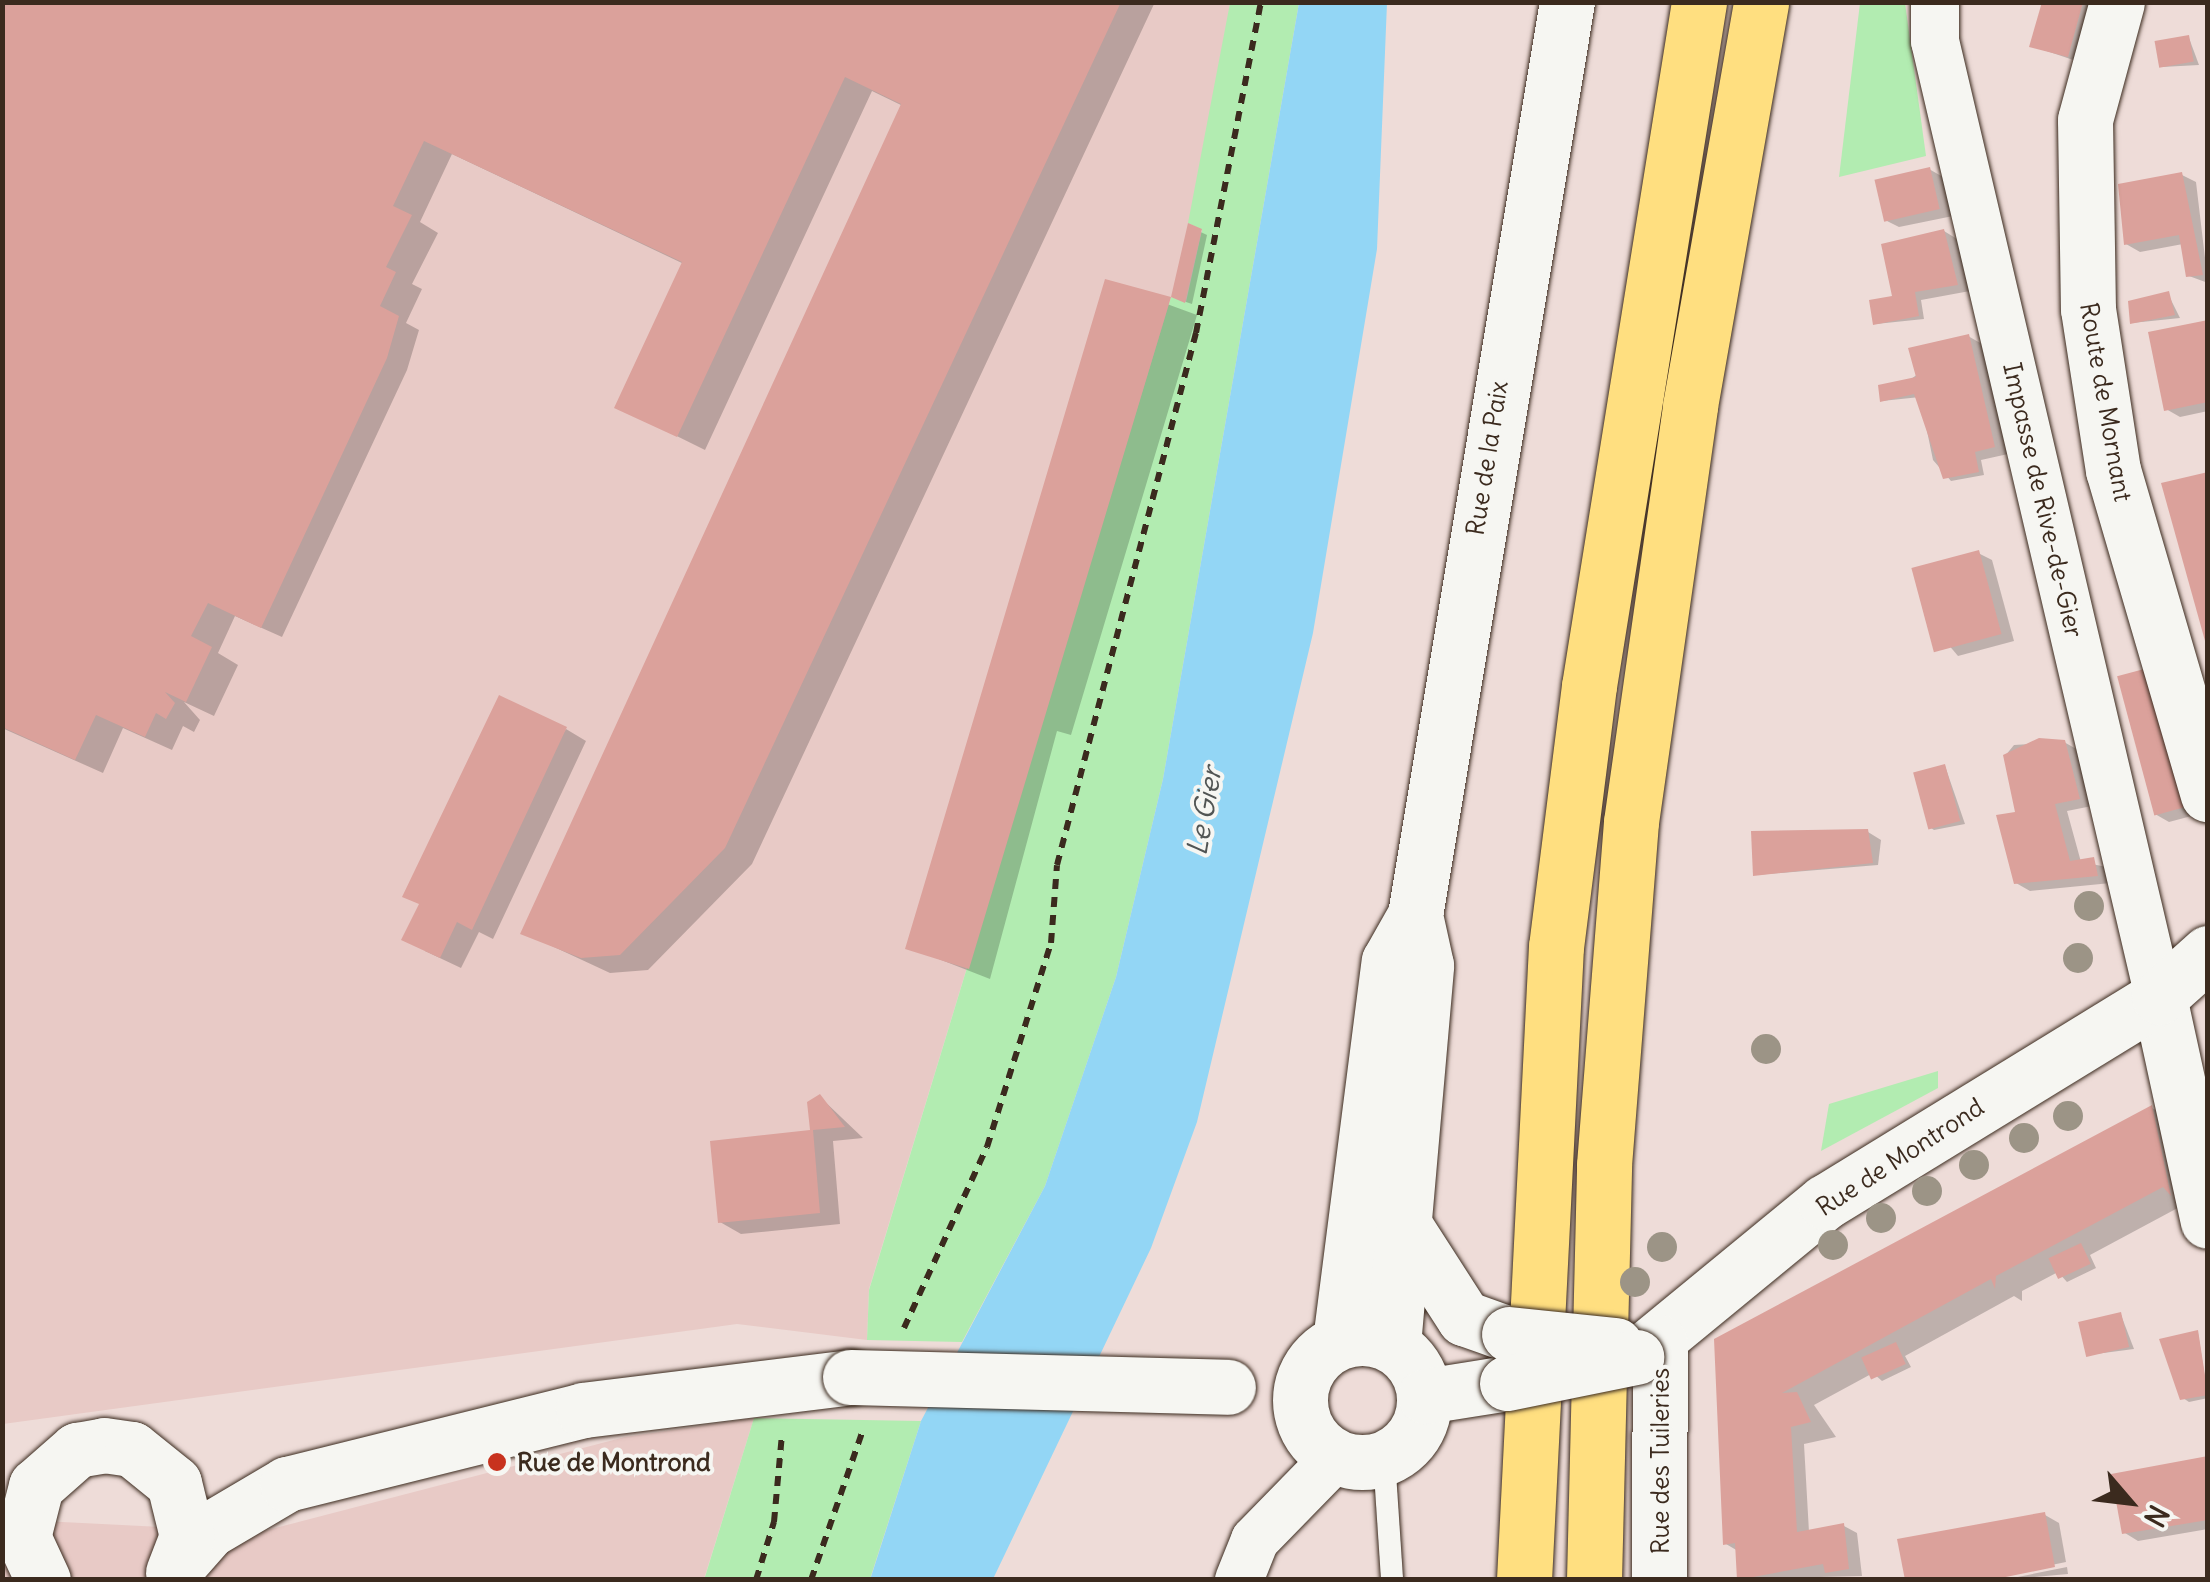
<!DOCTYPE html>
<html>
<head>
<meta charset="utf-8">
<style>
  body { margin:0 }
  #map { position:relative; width:2210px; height:1582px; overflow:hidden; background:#eedcd8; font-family:Delius,sans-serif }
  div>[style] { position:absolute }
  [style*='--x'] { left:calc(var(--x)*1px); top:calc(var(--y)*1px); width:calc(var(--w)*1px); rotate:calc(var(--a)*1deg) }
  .built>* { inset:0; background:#e8cac6 }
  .green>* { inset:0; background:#b2ecb1 }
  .water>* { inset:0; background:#93d6f5 }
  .shadow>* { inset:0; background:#0003 }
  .building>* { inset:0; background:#dba19b; transform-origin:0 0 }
  .path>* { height:6px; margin-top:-3px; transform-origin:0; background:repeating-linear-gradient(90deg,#3b2a1e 0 10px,transparent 0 18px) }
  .roads { filter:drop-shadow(0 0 2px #3b2a1e) drop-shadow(0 0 2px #3b2a1e) }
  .lane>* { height:22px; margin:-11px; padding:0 11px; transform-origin:11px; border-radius:11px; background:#f6f6f2 }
  .street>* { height:48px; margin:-24px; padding:0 24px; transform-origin:24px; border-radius:24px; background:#f6f6f2 }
  .secondary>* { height:55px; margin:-27.5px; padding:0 27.5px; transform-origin:27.5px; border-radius:27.5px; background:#f6f6f2 }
  .secondary>.ring { margin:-27.5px; padding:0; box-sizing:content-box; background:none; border:55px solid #f6f6f2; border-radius:50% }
  .highway>* { height:55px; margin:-27.5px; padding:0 27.5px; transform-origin:27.5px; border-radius:27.5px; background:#ffdf80 }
  .bridges { filter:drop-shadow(0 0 2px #3b2a1e) drop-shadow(0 0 2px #3b2a1e) }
  .secondary-bridge>* { height:55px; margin:-27.5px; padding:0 27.5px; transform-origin:27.5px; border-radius:27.5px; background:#f6f6f2 }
  .trees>* { width:30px; height:30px; margin:-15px; border-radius:50%; background:#9c9486 }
  .dots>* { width:28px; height:28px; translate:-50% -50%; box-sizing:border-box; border:5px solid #f6f6f2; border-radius:50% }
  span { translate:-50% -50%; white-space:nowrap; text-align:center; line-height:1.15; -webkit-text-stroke:8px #f6f6f2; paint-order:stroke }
  .street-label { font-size:25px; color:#3b2a1e }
  .poi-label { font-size:25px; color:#3b2a1e; font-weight:700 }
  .left { translate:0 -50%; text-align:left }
  .water-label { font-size:28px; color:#515554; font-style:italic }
  .frame { position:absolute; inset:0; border:5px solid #3b2a1e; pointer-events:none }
  .north { position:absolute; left:2080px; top:1452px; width:100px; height:100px; -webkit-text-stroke:8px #f6f6f2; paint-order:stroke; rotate:118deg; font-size:28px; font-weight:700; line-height:40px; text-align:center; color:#3b2a1e }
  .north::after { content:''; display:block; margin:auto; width:35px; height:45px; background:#3b2a1e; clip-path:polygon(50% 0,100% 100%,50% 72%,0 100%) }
</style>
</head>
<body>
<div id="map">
  <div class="built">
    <div style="clip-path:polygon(2px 3px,1230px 3px,1185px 303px,1171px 298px,869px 1289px,867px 1340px,737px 1324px,3px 1424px)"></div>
    <div style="clip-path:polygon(754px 1418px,704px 1579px,3px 1580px,3px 1519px,260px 1532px,625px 1437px)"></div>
  </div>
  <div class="green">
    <div style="clip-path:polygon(1230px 3px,1299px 3px,1163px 779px,1116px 977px,1045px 1186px,962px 1342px,867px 1340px,869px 1290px,1171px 297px,1186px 302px,1202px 230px,1188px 223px)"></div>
    <div style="clip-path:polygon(1860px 3px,1905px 3px,1926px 156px,1839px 177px)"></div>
    <div style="clip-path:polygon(1938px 1071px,1938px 1088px,1821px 1151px,1829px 1104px)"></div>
    <div style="clip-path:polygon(754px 1418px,921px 1421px,870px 1579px,704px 1580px)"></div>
  </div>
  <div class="water">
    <div style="clip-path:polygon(1299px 3px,1387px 3px,1377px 249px,1313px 633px,1197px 1122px,1151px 1248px,993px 1579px,870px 1580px,921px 1421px,1045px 1186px,1116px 977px,1163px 779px)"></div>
  </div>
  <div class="shadow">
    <div style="clip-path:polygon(2px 2px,1155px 2px,752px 864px,648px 970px,610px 973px,524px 933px,903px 106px,872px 91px,705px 450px,618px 407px,684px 264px,452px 154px,420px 222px,438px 233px,412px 284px,422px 289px,406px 323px,419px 330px,407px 370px,282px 637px,235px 616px,218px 653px,238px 665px,214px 716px,184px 702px,200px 720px,194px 732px,183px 726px,172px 750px,123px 728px,103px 773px,2px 728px)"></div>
    <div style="clip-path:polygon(2045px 2px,2098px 2px,2082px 63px,2032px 46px)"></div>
    <div style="clip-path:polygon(2189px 38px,2199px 65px,2162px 67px)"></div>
    <div style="clip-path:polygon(1929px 169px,1943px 177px,1953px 216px,1899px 227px,1885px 220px)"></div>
    <div style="clip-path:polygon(2182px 175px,2196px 182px,2208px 283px,2189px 276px,2183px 244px,2140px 252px,2126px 244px)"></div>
    <div style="clip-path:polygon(1190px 227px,1207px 235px,1192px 304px,1180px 300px)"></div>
    <div style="clip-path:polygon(1944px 231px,1957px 239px,1970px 291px,1921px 300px,1924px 319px,1876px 324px)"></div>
    <div style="clip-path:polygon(1107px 282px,1197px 315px,1071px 735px,1057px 731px,990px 979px,908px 947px)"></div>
    <div style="clip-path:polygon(2168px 294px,2180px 318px,2132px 323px)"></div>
    <div style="clip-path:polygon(2208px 323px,2208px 411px,2180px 417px,2166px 409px)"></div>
    <div style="clip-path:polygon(1968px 336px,1982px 344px,2008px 454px,1981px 460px,1984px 475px,1951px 481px,1933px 460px,1920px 397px,1882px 401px)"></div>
    <div style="clip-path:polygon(1978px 553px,1992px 560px,2014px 641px,1958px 656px,1926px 618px,1914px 569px)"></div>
    <div style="clip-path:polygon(2161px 679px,2199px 814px,2169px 822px,2155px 814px)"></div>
    <div style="clip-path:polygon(566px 729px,586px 741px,493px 939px,479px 932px,461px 968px,425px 951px)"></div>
    <div style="clip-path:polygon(2064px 742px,2078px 750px,2092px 806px,2067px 811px,2081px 862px,2107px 867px,2111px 883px,2030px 891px,2016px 883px,2019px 814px,2005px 756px,2014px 745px)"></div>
    <div style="clip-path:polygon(1945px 766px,1965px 824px,1934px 830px,1928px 826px)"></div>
    <div style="clip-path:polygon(1868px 832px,1881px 840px,1878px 865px,1755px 875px)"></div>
    <div style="clip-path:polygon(820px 1097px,863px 1138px,833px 1141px,840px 1224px,741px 1234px,720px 1222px,812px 1132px)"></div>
    <div style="clip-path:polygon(2152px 1108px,2179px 1123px,2187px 1203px,2090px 1255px,2096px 1268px,2067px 1282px,2058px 1272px,2022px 1291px,2022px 1301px,2014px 1296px,1905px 1356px,1911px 1367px,1882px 1381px,1873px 1373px,1814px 1405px,1836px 1437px,1804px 1444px,1809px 1532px,1844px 1526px,1857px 1533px,1862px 1576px,1739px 1579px,1738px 1551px,1726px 1544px,1716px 1341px)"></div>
    <div style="clip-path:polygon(2121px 1315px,2134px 1349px,2088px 1355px)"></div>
    <div style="clip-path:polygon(2198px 1333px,2208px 1398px,2189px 1402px,2183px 1398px)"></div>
    <div style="clip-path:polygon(2208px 1459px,2208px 1529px,2138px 1541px,2125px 1533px)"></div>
    <div style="clip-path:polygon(2045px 1515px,2059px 1523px,2066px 1562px,1977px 1580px)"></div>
    <div style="clip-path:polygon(2067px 1567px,2068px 1574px,2003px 1580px)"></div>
  </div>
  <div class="building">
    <div style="clip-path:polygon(2px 2px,1121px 2px,725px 848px,620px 955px,581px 958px,520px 934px,901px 104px,845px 77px,677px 437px,614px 408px,682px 262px,424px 141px,393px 206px,412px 215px,386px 267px,396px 272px,380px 306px,399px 316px,387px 358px,261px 628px,208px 603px,191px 636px,212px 647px,186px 702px,165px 692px,175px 703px,166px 719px,156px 713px,145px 737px,96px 715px,75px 760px,2px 727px)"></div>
    <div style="clip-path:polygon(2042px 2px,2083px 2px,2068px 57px,2029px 47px)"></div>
    <div style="left:2189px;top:35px;width:27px;height:35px;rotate:80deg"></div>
    <div style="left:1930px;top:167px;width:43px;height:57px;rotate:77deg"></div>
    <div style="clip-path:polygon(2182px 172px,2203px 275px,2186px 277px,2179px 235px,2124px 245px,2118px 184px)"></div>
    <div style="clip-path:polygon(1188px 223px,1202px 229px,1185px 303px,1171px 297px,969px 969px,905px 949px,1105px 279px,1171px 297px)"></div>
    <div style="clip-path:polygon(1944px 229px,1958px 285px,1915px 292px,1919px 316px,1873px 325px,1869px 300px,1892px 296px,1881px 244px)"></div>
    <div style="clip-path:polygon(2169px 291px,2175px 315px,2130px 324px,2128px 301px)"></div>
    <div style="clip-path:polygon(2208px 320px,2208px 402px,2164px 411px,2148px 332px)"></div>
    <div style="clip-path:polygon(1969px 334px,1995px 447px,1975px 452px,1979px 472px,1943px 479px,1914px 394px,1880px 402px,1878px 385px,1916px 377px,1908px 348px)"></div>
    <div style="clip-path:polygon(2208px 472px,2208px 648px,2207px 648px,2161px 483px)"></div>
    <div style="left:1979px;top:550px;width:87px;height:70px;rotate:75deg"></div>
    <div style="left:2148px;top:668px;width:144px;height:32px;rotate:75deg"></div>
    <div style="clip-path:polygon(499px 695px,567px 727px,472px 930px,457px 922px,440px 958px,401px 940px,419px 904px,402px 897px)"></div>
    <div style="clip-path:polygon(2039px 738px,2065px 740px,2080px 799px,2055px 804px,2070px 861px,2094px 857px,2098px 876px,2014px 884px,1996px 815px,2015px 812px,2003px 755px)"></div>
    <div style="left:1945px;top:764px;width:59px;height:33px;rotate:75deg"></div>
    <div style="clip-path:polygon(1868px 829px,1873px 863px,1753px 876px,1751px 831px)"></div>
    <div style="clip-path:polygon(820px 1094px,845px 1127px,813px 1130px,820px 1213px,718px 1223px,710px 1141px,810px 1130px,807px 1102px)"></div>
    <div style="clip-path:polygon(2152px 1105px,2171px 1196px,2163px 1187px,1996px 1276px,1995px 1289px,1991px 1279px,1782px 1393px,1797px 1392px,1811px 1422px,1791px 1427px,1797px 1532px,1844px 1523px,1849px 1569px,1825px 1573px,1823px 1564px,1737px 1580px,1735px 1543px,1723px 1545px,1714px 1339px)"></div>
    <div style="left:2081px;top:1243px;width:23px;height:36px;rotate:65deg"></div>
    <div style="left:2121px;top:1312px;width:36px;height:44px;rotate:77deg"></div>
    <div style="clip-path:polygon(2198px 1330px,2208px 1395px,2180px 1400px,2159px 1339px)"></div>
    <div style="left:1896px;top:1342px;width:24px;height:38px;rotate:66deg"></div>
    <div style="clip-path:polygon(2208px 1456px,2208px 1520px,2122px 1534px,2111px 1474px)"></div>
    <div style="clip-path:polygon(2045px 1512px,2055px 1567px,1991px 1580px,1905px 1580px,1897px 1539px)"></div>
  </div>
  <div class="path">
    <div style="--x:904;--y:1328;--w:199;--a:-65.4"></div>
    <div style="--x:987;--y:1147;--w:214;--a:-72.6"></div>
    <div style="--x:1051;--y:943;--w:78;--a:-85.6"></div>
    <div style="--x:1057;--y:865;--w:550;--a:-75.36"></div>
    <div style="--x:1196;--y:333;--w:337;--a:-78.9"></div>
    <div style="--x:756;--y:1580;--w:61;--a:-72.8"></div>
    <div style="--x:774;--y:1522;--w:88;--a:-84.8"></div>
    <div style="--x:811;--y:1580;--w:159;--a:-70.9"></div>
  </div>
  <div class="roads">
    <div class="lane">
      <div style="--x:1384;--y:1458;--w:122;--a:86.2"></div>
    </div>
    <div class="street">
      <div style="--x:1935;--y:2;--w:39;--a:90"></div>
      <div style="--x:1935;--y:41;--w:982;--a:76.81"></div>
      <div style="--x:1239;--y:1580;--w:43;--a:-68.2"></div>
      <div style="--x:1255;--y:1540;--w:116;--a:-45.7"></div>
    </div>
    <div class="secondary">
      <div style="--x:2117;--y:2;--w:122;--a:105.2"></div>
      <div style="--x:2085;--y:120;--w:189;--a:89.1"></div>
      <div style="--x:2088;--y:309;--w:163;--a:81.2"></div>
      <div style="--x:2113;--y:470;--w:338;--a:73.7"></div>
      <div style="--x:2159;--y:997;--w:229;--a:77.7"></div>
      <div style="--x:1404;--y:1225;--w:111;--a:57.2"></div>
      <div style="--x:1464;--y:1318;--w:48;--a:19.6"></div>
      <div class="ring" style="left:1300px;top:1338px;width:69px;height:69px"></div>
      <div style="--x:1340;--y:1341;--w:383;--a:-82.7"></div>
      <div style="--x:1389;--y:961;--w:53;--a:-60.5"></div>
      <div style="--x:1415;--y:915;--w:926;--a:-80.55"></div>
      <div style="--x:1393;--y:1345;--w:381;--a:-85"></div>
      <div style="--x:1426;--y:965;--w:51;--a:-102.4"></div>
      <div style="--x:1636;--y:1357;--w:244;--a:-39.4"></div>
      <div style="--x:1825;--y:1202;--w:392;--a:-31.5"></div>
      <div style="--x:2159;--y:997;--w:66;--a:-41.9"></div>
      <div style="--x:1425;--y:1396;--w:83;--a:-9"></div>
      <div style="--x:179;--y:1564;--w:45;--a:-48.6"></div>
      <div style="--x:209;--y:1530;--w:91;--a:-30.5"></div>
      <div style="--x:287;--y:1484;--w:305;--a:-14"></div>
      <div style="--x:583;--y:1410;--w:269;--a:-7"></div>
      <div style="--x:43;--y:1580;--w:47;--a:-114.9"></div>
      <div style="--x:23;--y:1537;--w:53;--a:-75.7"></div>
      <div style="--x:36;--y:1486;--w:55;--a:-41.3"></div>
      <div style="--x:77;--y:1450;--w:27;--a:-10"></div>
      <div style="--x:104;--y:1445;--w:28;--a:8"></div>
      <div style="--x:132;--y:1449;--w:54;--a:39"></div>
      <div style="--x:174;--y:1483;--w:55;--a:76.2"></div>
      <div style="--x:187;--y:1536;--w:39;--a:111"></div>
      <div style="--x:1659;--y:1580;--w:238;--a:-89.8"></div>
    </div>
    <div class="highway">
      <div style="--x:1524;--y:1580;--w:634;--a:-87.11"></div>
      <div style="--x:1556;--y:947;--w:263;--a:-82.8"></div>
      <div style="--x:1589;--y:686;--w:693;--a:-80.86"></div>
      <div style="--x:1594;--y:1580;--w:415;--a:-88.6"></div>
      <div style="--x:1604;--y:1165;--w:344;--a:-85.5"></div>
      <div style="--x:1631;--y:822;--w:420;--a:-81.9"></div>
      <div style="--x:1690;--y:406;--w:410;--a:-80"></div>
    </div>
  </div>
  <div class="bridges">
    <div class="secondary-bridge">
      <div style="--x:1509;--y:1334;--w:107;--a:5.9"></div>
      <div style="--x:850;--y:1377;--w:378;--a:1.5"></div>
      <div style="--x:1507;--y:1383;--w:132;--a:-11.4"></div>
    </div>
  </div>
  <div class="trees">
    <div style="left:2089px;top:906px"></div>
    <div style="left:2078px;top:958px"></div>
    <div style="left:1766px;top:1049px"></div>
    <div style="left:2068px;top:1116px"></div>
    <div style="left:2024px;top:1138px"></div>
    <div style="left:1974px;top:1165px"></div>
    <div style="left:1927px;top:1191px"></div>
    <div style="left:1881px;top:1218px"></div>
    <div style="left:1833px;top:1245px"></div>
    <div style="left:1662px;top:1247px"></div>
    <div style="left:1635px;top:1282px"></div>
  </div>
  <div class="dots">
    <div style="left:497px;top:1462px;background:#c8321e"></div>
  </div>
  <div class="street-label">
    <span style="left:2106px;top:402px;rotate:80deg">Route de Mornant</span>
    <span style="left:1487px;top:458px;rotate:-81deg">Rue de la Paix</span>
    <span style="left:2043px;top:500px;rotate:77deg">Impasse de Rive-de-Gier</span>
    <span style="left:1900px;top:1157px;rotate:-33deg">Rue de Montrond</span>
    <span style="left:1660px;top:1461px;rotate:-90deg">Rue des Tuileries</span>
  </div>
  <div class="poi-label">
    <span class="left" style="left:517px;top:1462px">Rue de Montrond</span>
  </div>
  <div class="water-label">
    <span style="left:1204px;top:811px;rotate:-80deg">Le Gier</span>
  </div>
  <div class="frame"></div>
  <div class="north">N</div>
</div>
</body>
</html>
